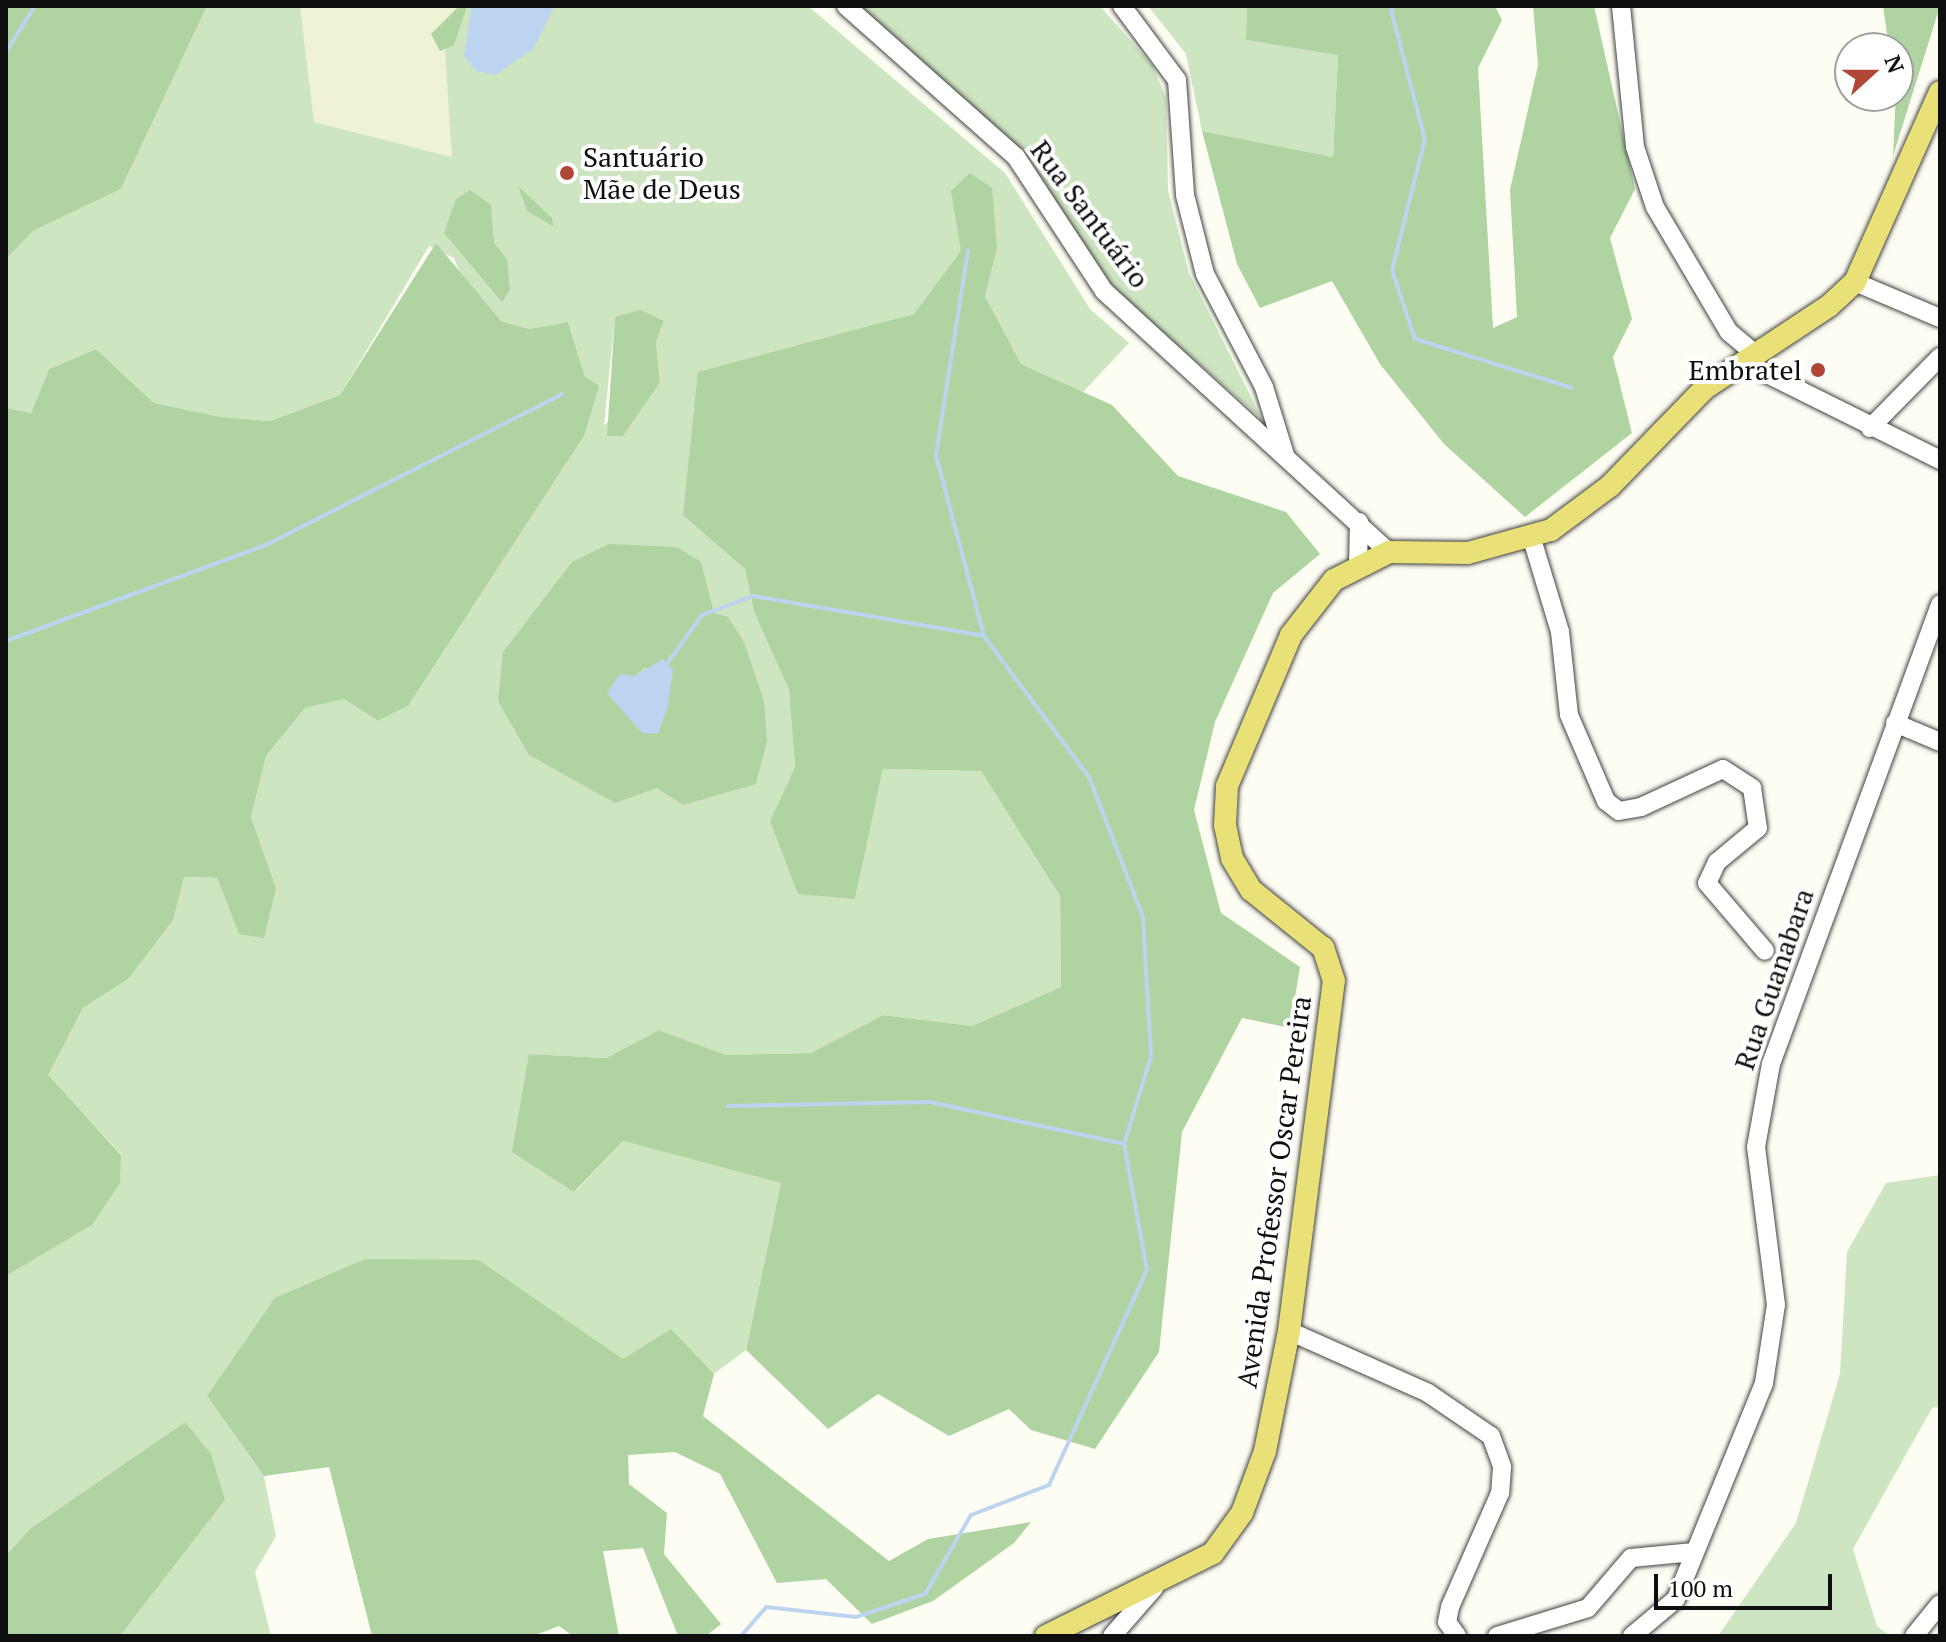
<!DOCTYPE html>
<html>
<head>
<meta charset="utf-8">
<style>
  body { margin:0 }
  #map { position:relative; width:1946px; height:1642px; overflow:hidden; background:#fefdf3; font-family:"PT Serif",serif }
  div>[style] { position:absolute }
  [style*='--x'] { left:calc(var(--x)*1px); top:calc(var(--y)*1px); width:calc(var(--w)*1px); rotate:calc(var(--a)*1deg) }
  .farmland>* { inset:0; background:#eff2d5 }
  .green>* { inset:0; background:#cde5c0 }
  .forest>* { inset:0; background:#afd4a1 }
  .water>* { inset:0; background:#bdd4f0 }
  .stream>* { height:4px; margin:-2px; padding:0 2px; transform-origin:2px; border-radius:2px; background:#bdd4f0 }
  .roads { filter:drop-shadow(0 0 2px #424242) drop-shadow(0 0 2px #424242) }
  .minor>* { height:18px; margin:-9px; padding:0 9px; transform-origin:9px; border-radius:9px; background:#fff }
  .major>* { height:22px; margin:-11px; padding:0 11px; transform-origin:11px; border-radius:11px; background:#e9e178 }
  .dots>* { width:22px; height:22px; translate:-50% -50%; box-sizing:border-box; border:4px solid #fff; border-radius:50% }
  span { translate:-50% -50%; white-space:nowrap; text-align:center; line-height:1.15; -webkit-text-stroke:8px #fff; paint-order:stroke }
  .poi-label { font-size:28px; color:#0f0f0f }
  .left { translate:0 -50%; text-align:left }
  .right { translate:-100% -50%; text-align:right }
  .street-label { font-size:28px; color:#0f0f0f }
  .frame { position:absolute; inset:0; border:8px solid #0f0f0f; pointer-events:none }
  .north { position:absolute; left:1834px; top:32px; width:80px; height:80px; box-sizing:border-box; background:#fff; border:2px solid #9f9f9f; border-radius:50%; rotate:69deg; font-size:22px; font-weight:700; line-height:32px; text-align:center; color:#0f0f0f }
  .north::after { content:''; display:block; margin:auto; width:28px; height:36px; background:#b04636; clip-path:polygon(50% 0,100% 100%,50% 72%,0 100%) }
  .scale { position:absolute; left:1654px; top:1574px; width:178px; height:36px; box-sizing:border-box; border:4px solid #0f0f0f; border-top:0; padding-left:10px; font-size:24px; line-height:28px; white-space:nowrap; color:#0f0f0f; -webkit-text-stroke:6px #fff; paint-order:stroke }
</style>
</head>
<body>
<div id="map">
  <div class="farmland">
    <div style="clip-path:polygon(300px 6px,462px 6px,444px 37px,453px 157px,314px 122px)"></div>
  </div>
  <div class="green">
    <div style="clip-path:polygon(evenodd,207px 6px,300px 6px,314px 122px,452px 157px,444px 37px,462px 6px,808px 6px,1005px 173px,1090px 309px,1129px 343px,1083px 392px,1021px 364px,985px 296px,997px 249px,952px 191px,962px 251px,914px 314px,836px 336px,683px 514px,745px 569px,754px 612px,789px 690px,795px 767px,770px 821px,855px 899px,883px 769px,981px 771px,1060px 896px,1061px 987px,972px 1026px,883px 1015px,811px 1053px,726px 1055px,659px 1030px,606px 1058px,529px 1054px,575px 1192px,623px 1141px,781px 1183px,746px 1350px,714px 1374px,671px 1330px,624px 1360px,479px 1260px,207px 1396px,264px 1476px,276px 1536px,255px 1572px,271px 1636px,120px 1636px,225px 1500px,185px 1422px,31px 1528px,6px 1555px,6px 1276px,92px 1225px,121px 1154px,47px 1075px,83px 1008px,128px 979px,172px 920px,183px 877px,217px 878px,239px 934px,276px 888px,251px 817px,266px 756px,305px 708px,344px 699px,378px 721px,408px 706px,584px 436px,585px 377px,568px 322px,529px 329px,501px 321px,466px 287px,454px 258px,429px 246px,340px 395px,270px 421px,221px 417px,154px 403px,96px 349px,49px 369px,31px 413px,6px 408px,6px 259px,33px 231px,121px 189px,207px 6px,615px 317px,664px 321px,656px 342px,660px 382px,604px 425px,615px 317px)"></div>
    <div style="clip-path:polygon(856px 6px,1100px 6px,1153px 66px,1166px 98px,1168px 191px,1189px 273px,1262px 419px,1111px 287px,1027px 156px)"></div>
    <div style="clip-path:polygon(1148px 6px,1247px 6px,1246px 40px,1338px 54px,1333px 157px,1202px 131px,1186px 54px)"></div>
    <div style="clip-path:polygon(1940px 1175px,1940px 1407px,1932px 1408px,1853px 1549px,1877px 1626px,1890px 1636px,1718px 1636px,1796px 1523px,1840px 1374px,1847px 1252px,1886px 1183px)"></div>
  </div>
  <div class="forest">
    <div style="clip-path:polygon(6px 6px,207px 6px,121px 189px,33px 231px,6px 259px)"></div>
    <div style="clip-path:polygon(459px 6px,467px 6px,454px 45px,440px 51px,431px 34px)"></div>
    <div style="clip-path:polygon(1247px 6px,1495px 6px,1502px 20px,1478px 68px,1493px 328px,1517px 317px,1510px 190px,1538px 65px,1533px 6px,1594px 6px,1635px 189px,1610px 238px,1632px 319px,1613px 357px,1632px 433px,1525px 517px,1444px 444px,1380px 364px,1332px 281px,1260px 308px,1237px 264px,1202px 131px,1333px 157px,1338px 55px,1246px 40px)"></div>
    <div style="clip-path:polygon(1883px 6px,1940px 6px,1893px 156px,1898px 48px,1889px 48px)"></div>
    <div style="clip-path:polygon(970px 173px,992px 188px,997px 249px,985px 296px,1021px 364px,1112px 405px,1178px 476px,1286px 512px,1320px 554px,1273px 593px,1215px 722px,1194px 810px,1221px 913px,1300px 967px,1290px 1028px,1242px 1018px,1182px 1132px,1159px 1352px,1095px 1449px,1031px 1430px,1009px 1409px,949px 1436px,878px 1394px,828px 1429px,746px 1350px,781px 1183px,623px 1141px,574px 1192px,512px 1152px,529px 1054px,606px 1058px,659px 1030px,726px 1055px,811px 1053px,883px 1015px,972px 1026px,1061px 987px,1060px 896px,981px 771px,883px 769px,855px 899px,798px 894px,770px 821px,795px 767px,789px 690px,754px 612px,745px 569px,683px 515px,698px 372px,914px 314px,961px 251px,951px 191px)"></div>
    <div style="clip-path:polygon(518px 186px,552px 218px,553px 226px,527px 211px)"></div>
    <div style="clip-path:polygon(470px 190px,491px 205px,494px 243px,507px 259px,510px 290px,502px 302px,444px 233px,456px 199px)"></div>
    <div style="clip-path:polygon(436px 243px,501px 321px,529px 329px,568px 322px,585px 377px,599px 386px,584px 436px,408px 706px,378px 721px,344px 699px,305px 708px,266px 756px,251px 817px,276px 888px,264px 938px,239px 934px,217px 878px,184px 877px,173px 920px,128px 979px,83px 1008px,48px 1075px,121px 1155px,120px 1183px,92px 1225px,6px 1276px,6px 408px,31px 413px,49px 369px,96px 349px,154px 403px,221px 417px,270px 421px,340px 395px)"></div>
    <div style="clip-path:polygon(640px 310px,664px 321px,656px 342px,660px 382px,623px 436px,607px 436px,615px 317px)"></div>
    <div style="clip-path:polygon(evenodd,609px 544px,677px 547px,701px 562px,714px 613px,728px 617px,744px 642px,764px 701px,767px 741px,756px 784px,683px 805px,657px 788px,615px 803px,529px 755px,498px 701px,503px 652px,572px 562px,609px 544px,646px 667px,642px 733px,627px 712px,635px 676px,646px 667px)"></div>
    <div style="clip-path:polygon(365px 1259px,479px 1260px,623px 1359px,671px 1329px,714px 1374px,703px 1416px,889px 1561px,928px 1539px,1031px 1522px,1014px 1543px,933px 1601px,872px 1624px,826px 1579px,777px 1583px,720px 1474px,675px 1452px,628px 1455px,629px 1484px,667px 1513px,664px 1554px,721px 1624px,706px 1636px,678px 1636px,643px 1548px,603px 1551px,619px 1636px,573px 1636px,559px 1626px,533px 1636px,372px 1636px,329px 1467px,264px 1476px,207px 1396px,275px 1298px)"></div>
    <div style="clip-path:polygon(185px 1422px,211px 1454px,225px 1500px,120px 1636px,6px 1636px,6px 1555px,31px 1528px)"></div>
  </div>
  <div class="water">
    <div style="clip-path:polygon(472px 6px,555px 6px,533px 49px,495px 75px,476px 71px,464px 56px)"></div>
    <div style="clip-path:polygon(663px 659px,673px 670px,668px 706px,658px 734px,642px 733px,607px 693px,620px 674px,635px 676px)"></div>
  </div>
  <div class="stream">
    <div style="--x:1390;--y:6;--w:138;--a:75.3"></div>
    <div style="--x:1425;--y:139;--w:135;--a:104.1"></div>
    <div style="--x:1392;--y:270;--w:73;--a:71.6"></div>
    <div style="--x:1415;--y:339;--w:164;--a:17.3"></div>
    <div style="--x:6;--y:52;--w:54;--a:-57.8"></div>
    <div style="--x:6;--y:641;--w:279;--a:-20.3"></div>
    <div style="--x:268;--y:544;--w:330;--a:-27"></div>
    <div style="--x:664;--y:668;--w:65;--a:-54.4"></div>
    <div style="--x:702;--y:615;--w:54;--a:-20.4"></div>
    <div style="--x:753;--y:596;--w:234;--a:9.8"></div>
    <div style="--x:728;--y:1106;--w:202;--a:-1.1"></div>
    <div style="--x:930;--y:1102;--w:198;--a:12.2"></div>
    <div style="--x:741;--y:1636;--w:38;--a:-49"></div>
    <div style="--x:766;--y:1607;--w:91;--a:6.3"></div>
    <div style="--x:856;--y:1617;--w:73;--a:-18.4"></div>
    <div style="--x:925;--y:1594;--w:91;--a:-59.8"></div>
    <div style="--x:971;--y:1515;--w:84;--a:-21"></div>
    <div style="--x:1049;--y:1485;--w:236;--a:-65.5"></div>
    <div style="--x:1147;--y:1270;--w:128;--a:-100.3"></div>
    <div style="--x:1124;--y:1144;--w:92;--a:-72.9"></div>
    <div style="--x:1151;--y:1056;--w:139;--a:-93.3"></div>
    <div style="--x:1143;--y:917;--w:150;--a:-111.1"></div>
    <div style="--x:1089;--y:777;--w:176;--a:-126.7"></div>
    <div style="--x:984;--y:636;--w:187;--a:-104.9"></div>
    <div style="--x:936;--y:455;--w:207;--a:-81.1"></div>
  </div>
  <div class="roads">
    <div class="minor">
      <div style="--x:846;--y:6;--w:227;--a:41.6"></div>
      <div style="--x:1016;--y:157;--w:160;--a:56.7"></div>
      <div style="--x:1104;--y:291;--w:386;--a:42.5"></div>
      <div style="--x:1122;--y:6;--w:92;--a:53.4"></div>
      <div style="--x:1177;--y:80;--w:115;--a:86"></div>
      <div style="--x:1185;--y:195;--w:81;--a:75.8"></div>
      <div style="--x:1205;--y:274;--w:127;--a:62.4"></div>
      <div style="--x:1264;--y:387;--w:71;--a:72.8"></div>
      <div style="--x:1621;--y:6;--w:142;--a:84.3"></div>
      <div style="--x:1635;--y:147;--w:63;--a:71.6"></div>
      <div style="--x:1655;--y:207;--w:145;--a:59.4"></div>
      <div style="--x:1729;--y:332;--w:35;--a:40"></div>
      <div style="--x:1855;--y:282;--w:92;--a:23"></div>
      <div style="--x:1743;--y:362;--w:220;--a:26.4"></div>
      <div style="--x:1870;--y:428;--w:100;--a:-45.4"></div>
      <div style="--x:1532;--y:539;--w:97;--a:73.2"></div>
      <div style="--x:1560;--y:632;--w:83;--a:83.8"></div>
      <div style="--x:1569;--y:715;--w:94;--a:66.7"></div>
      <div style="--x:1606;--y:801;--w:16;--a:38"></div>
      <div style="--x:1619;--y:811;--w:22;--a:-10"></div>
      <div style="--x:1641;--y:807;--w:90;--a:-24.9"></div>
      <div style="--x:1723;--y:769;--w:35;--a:33"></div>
      <div style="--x:1752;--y:788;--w:40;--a:81.5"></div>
      <div style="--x:1758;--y:828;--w:53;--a:140.3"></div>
      <div style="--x:1717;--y:862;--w:23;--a:115"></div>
      <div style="--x:1707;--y:883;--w:89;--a:49.5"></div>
      <div style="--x:1358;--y:566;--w:44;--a:-88.7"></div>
      <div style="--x:1895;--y:723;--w:49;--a:22.9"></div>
      <div style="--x:1289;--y:1331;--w:152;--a:24"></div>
      <div style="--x:1428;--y:1393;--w:76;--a:34.3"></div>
      <div style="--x:1491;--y:1436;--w:33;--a:70"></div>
      <div style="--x:1502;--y:1467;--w:26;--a:94"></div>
      <div style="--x:1500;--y:1493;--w:124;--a:113.7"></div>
      <div style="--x:1450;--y:1607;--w:15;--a:101"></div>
      <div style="--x:1447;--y:1622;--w:17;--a:54"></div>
      <div style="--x:1112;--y:1636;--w:64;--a:-48.8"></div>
      <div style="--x:1497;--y:1636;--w:95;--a:-17.1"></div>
      <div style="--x:1588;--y:1608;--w:66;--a:-49.3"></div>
      <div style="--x:1631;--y:1558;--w:63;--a:-5.4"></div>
      <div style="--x:1632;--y:1636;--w:57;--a:-40.1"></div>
      <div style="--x:1676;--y:1599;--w:233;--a:-67.8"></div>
      <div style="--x:1764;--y:1383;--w:79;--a:-81.3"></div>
      <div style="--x:1776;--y:1305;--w:159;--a:-97.2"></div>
      <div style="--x:1756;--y:1147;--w:84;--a:-79.8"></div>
      <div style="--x:1771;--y:1064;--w:490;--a:-69.8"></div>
      <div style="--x:1914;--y:1636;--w:41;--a:-50.9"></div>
    </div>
    <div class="major">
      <div style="--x:1046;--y:1636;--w:186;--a:-26.4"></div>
      <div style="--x:1213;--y:1553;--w:49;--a:-54.1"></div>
      <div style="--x:1242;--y:1513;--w:66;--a:-69.6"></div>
      <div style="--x:1265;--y:1451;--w:122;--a:-78.7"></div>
      <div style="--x:1289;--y:1331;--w:353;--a:-82.7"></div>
      <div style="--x:1334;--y:981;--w:35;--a:-108"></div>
      <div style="--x:1323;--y:948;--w:92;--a:-141.1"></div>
      <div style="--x:1251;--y:890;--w:37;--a:-121"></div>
      <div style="--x:1232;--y:858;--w:34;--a:-102"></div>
      <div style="--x:1225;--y:825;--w:39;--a:-87"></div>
      <div style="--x:1227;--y:786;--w:164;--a:-67"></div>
      <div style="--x:1291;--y:635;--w:70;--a:-52"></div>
      <div style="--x:1334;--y:580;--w:62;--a:-27"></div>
      <div style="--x:1389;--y:552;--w:79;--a:0.7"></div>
      <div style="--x:1468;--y:553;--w:86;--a:-15.5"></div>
      <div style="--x:1551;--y:530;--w:74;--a:-36.7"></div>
      <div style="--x:1610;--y:486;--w:136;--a:-45.9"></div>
      <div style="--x:1705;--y:388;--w:149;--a:-33.5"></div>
      <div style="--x:1829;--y:306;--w:35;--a:-43"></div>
      <div style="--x:1855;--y:282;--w:208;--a:-65.9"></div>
    </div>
  </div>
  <div class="dots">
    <div style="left:567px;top:173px;background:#b04636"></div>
    <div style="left:1818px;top:370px;background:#b04636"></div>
  </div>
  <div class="poi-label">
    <span class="left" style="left:583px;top:173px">Santuário<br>Mãe de Deus</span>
    <span class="right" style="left:1802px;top:370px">Embratel</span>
  </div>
  <div class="street-label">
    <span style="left:1090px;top:214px;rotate:53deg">Rua Santuário</span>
    <span style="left:1774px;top:979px;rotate:-71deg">Rua Guanabara</span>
    <span style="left:1274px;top:1192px;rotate:-82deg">Avenida Professor Oscar Pereira</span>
  </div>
  <div class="frame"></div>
  <div class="north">N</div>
  <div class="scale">100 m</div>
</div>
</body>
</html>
